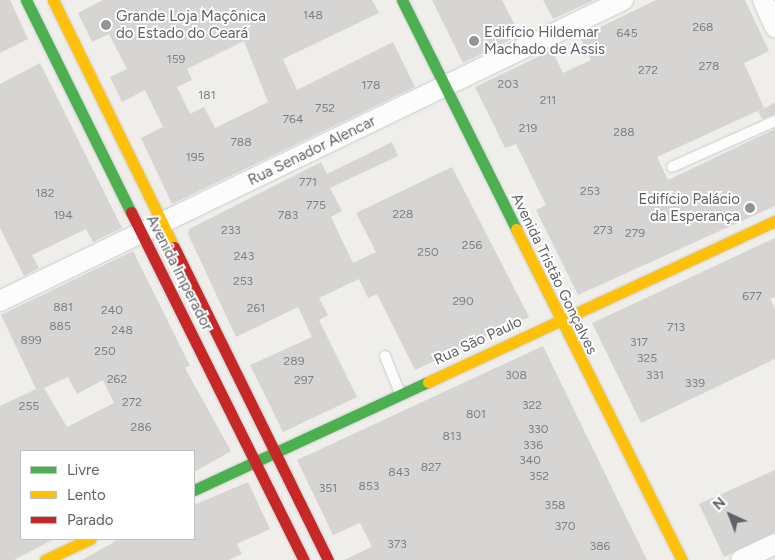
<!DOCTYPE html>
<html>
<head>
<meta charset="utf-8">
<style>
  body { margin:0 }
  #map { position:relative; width:775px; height:560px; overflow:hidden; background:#efeeea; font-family:Figtree,sans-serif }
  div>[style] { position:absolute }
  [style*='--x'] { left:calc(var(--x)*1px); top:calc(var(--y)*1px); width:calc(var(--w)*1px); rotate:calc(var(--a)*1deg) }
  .building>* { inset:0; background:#d6d5d3 }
  .roads { filter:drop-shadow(0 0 1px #cbcccc) drop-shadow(0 0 1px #cbcccc) }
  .lane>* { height:10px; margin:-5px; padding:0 5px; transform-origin:5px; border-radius:5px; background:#fdfcfc }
  .street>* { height:20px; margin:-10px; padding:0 10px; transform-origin:10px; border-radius:10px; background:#fdfcfc }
  .fast>* { height:11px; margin:-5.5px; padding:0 5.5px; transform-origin:5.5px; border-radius:5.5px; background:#4caf50 }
  .slow>* { height:11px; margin:-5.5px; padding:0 5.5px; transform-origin:5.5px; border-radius:5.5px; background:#ffc107 }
  .jam>* { height:11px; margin:-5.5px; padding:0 5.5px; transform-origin:5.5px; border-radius:5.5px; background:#c62828 }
  .dots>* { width:14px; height:14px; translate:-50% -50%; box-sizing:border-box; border:2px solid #fff; border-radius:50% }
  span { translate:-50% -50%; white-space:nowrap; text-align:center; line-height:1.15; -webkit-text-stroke:4px #fff; paint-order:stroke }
  .number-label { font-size:12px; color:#7e8184 }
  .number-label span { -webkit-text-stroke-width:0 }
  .poi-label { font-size:15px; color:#5f6368 }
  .left { translate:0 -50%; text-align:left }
  .right { translate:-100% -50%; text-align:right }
  .street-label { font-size:15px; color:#5f6368 }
  .legend { position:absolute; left:20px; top:450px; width:175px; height:90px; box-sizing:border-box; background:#fff; border:1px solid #bfc1c3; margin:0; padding:6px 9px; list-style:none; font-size:15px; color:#5f6368 }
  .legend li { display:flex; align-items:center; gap:10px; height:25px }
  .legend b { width:25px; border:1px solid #bfc1c3 }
  .north { position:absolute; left:705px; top:490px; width:50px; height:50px; -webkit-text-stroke:4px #fff; paint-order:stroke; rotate:317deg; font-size:14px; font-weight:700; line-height:20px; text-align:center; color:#5f6368 }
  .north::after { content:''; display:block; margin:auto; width:18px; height:22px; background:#5f6368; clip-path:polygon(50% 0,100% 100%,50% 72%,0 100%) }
</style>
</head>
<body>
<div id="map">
  <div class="building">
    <div style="clip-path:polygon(0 0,10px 0,28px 39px,0 53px)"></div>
    <div style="clip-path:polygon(evenodd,103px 0,372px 0,379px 13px,283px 59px,297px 90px,393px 42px,415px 87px,172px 204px,141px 138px,163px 127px,145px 90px,122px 102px,110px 77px,127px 69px,109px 34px,92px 42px,78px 13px,103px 0,244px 41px,268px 102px,215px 128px,204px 107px,190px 114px,177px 87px,192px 80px,187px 69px,244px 41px)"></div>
    <div style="clip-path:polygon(432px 0,502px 0,520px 35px,463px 63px)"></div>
    <div style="clip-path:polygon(543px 0,594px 0,553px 19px)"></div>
    <div style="clip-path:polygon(656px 0,745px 0,769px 51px,744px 63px,764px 108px,657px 157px,668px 180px,775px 129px,775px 206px,578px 295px,536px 210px,546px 205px,516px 144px,505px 148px,475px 87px,552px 50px,563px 73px,591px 60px,580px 37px)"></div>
    <div style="clip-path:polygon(40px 63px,122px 228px,93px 242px,86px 229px,32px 255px,39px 268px,24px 276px,0 228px,0 84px)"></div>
    <div style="clip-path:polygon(775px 103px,775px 114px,762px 119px,758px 111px)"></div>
    <div style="clip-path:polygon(392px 142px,398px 156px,330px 188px,342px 211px,331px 217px,353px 263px,376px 252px,356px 213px,452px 167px,529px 317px,415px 370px,377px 294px,368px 298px,359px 279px,319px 298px,328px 315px,319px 320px,357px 397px,283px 432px,250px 365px,312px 337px,298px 307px,236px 337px,188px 234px,189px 229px,321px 162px,327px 174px)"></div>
    <div style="clip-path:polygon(775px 238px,775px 297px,770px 299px,775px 309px,775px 359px,641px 423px,592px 323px)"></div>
    <div style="clip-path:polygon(evenodd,133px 251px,190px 366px,185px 368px,231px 451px,194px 472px,194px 451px,21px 451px,21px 539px,54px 539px,14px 560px,0 560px,0 406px,36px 389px,1px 315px,133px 251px,68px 377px,77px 394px,103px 380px,114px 403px,67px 427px,44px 388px,68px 377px)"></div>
    <div style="clip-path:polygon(543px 346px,647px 560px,344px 560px,372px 547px,360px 523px,333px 535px,297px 460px)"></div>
    <div style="clip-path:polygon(775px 470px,775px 532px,724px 557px,699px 504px)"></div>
    <div style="clip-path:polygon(248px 482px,270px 529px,237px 544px,242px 554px,229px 560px,82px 560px,119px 539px,194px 539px,194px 505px)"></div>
  </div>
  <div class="roads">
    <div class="lane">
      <div style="--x:672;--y:167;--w:113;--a:-24.1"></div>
      <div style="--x:385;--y:356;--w:40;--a:68"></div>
    </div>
    <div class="street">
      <div style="--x:763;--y:0;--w:30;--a:66"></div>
      <div style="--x:0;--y:301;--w:692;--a:-25.79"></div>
      <div style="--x:741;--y:560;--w:38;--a:-25"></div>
    </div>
    <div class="fast">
      <div style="--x:26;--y:0;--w:237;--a:63.7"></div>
      <div style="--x:402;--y:0;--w:256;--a:63.5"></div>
      <div style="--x:194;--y:490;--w:258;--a:-24.8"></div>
    </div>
    <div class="slow">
      <div style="--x:53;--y:0;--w:275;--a:63.9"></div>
      <div style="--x:516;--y:229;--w:370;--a:63.4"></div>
      <div style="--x:428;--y:382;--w:383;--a:-24.9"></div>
      <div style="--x:45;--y:560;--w:50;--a:-25"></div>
    </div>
    <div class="jam">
      <div style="--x:131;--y:212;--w:389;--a:63.6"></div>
      <div style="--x:174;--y:247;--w:349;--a:63.8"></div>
    </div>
  </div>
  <div class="dots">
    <div style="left:106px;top:25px;background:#919496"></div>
    <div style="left:474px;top:41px;background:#919496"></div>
    <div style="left:750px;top:208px;background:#919496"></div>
  </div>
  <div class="number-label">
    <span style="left:313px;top:16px">148</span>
    <span style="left:703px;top:28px">268</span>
    <span style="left:627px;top:34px">645</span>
    <span style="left:176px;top:60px">159</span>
    <span style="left:709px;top:67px">278</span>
    <span style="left:648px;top:71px">272</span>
    <span style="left:508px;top:85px">203</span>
    <span style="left:371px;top:86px">178</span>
    <span style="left:207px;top:96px">181</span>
    <span style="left:548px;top:101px">211</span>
    <span style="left:325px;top:109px">752</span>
    <span style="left:293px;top:120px">764</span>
    <span style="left:528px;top:129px">219</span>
    <span style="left:624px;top:133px">288</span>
    <span style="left:241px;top:143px">788</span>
    <span style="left:195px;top:158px">195</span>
    <span style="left:308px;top:183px">771</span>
    <span style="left:590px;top:192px">253</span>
    <span style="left:45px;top:194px">182</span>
    <span style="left:316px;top:206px">775</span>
    <span style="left:403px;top:215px">228</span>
    <span style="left:63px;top:216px">194</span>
    <span style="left:288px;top:216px">783</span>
    <span style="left:231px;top:231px">233</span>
    <span style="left:603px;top:231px">273</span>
    <span style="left:635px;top:234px">279</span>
    <span style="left:472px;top:246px">256</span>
    <span style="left:428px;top:253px">250</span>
    <span style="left:244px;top:257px">243</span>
    <span style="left:243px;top:282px">253</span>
    <span style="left:752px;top:297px">677</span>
    <span style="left:463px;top:302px">290</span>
    <span style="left:63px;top:308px">881</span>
    <span style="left:256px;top:309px">261</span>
    <span style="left:112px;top:311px">240</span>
    <span style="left:60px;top:327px">885</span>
    <span style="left:676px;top:328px">713</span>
    <span style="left:122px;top:331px">248</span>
    <span style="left:31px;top:341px">899</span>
    <span style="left:639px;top:343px">317</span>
    <span style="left:105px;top:352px">250</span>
    <span style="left:647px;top:359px">325</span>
    <span style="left:294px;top:362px">289</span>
    <span style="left:516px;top:376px">308</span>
    <span style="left:655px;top:376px">331</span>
    <span style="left:117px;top:380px">262</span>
    <span style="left:304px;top:381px">297</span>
    <span style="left:695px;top:384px">339</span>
    <span style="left:132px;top:403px">272</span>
    <span style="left:532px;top:406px">322</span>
    <span style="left:29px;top:407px">255</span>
    <span style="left:476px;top:415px">801</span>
    <span style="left:141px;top:428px">286</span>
    <span style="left:538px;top:430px">330</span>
    <span style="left:452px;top:437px">813</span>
    <span style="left:533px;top:446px">336</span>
    <span style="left:530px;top:461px">340</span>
    <span style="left:431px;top:468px">827</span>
    <span style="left:399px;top:473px">843</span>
    <span style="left:539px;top:477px">352</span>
    <span style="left:369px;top:487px">853</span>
    <span style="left:328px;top:489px">351</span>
    <span style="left:555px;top:506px">358</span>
    <span style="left:565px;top:527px">370</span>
    <span style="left:397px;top:545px">373</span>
    <span style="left:600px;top:547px">386</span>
  </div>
  <div class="poi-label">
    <span class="left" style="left:116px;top:25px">Grande Loja Maçônica<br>do Estado do Ceará</span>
    <span class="left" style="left:484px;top:41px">Edifício Hildemar<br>Machado de Assis</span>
    <span class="right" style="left:740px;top:208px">Edifício Palácio<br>da Esperança</span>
  </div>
  <div class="street-label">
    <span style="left:312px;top:151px;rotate:-26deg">Rua Senador Alencar</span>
    <span style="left:179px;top:273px;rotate:63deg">Avenida Imperador</span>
    <span style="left:554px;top:274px;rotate:64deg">Avenida Tristão Gonçalves</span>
    <span style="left:478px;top:341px;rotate:-25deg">Rua São Paulo</span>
  </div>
  <ul class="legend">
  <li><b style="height:6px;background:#4caf50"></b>Livre</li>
  <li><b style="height:6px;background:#ffc107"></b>Lento</li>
  <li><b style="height:6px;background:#c62828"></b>Parado</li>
  </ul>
  <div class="north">N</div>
</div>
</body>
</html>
